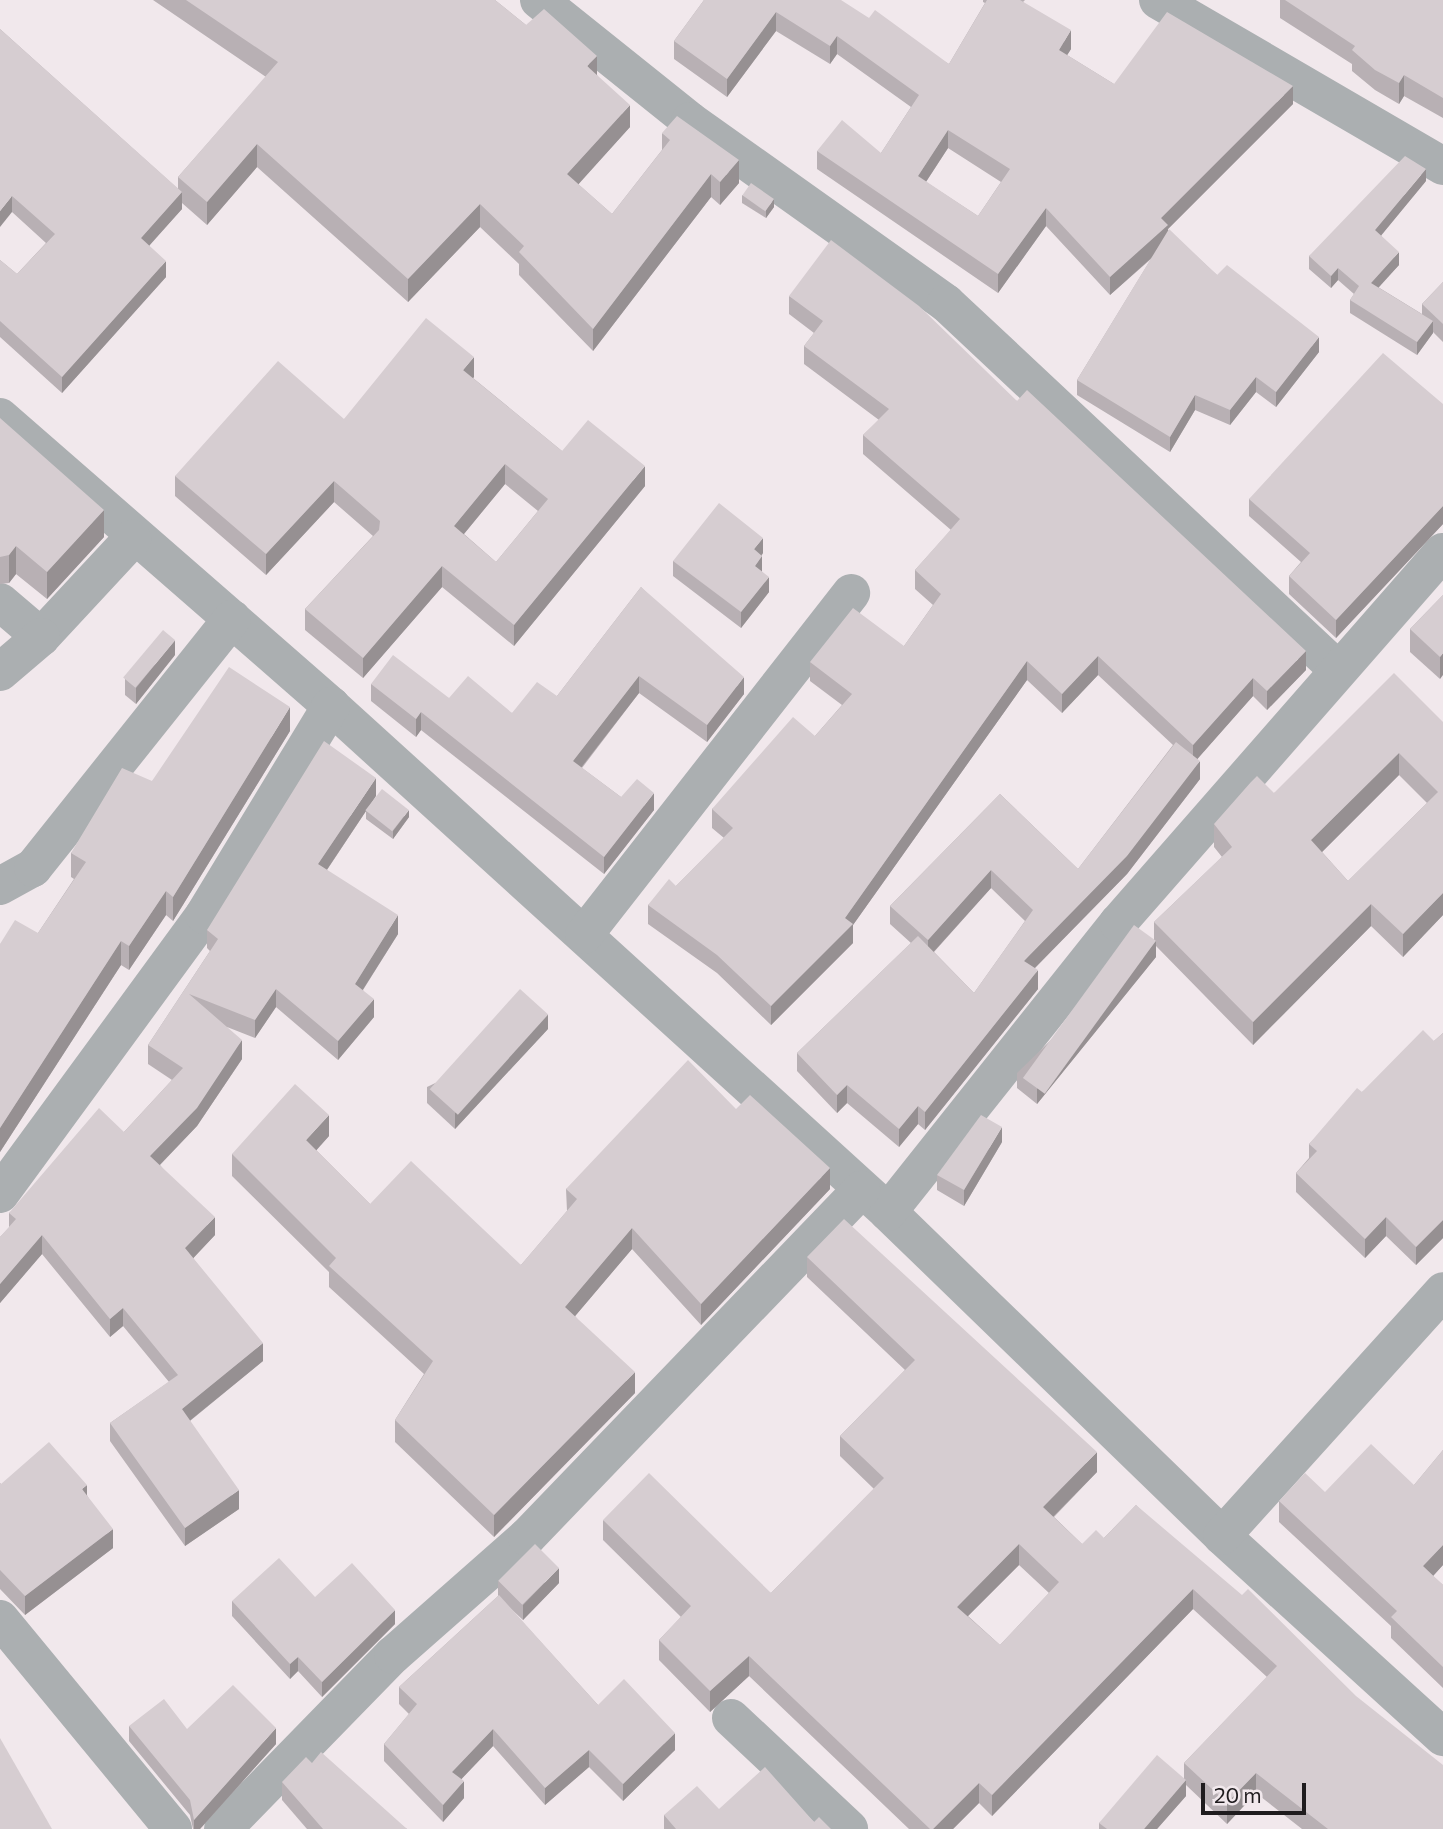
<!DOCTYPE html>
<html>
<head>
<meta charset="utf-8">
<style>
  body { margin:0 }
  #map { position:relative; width:1443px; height:1829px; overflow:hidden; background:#f1e8ec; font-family:Commissioner,sans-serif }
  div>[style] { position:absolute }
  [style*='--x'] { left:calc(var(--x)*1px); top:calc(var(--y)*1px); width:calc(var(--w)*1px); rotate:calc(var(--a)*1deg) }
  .street>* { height:38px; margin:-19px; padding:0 19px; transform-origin:19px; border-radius:19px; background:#abafb1 }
  .wall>* { inset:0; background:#b8b0b4 }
  .shaded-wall>* { inset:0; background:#969092 }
  .building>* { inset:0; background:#d6cdd1; transform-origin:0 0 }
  span { translate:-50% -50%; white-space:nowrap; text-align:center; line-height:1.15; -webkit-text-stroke:6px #f1e8ec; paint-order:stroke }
  .scale { position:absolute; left:1201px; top:1783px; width:105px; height:32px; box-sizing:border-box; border:4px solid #1f1c1e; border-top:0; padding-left:9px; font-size:21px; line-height:24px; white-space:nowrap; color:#1f1c1e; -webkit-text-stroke:5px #f1e8ec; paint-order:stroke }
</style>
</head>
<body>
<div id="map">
  <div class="street">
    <div style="--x:539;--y:0;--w:193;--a:38.7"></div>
    <div style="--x:690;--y:121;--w:314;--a:35.4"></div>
    <div style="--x:946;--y:303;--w:537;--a:43.11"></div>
    <div style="--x:1158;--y:0;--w:330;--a:30.2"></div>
    <div style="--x:0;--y:417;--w:439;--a:41.1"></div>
    <div style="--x:331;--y:706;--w:753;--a:42.25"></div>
    <div style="--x:888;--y:1212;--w:465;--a:44.1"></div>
    <div style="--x:1222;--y:1536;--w:299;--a:42.3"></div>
    <div style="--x:0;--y:602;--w:54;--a:40.5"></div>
    <div style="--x:41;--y:637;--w:134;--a:-47.1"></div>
    <div style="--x:0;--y:672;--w:54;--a:-40.5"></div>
    <div style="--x:0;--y:886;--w:38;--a:-29"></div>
    <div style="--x:33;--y:868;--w:319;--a:-51.4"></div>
    <div style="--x:584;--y:935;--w:434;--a:-52"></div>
    <div style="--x:0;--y:1194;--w:346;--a:-53.8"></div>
    <div style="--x:204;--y:915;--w:245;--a:-58.7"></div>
    <div style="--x:888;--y:1212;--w:369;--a:-51.5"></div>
    <div style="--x:1118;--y:923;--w:493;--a:-48.8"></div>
    <div style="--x:1222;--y:1536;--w:330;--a:-47.9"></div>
    <div style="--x:0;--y:1619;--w:272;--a:50.5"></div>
    <div style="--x:731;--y:1718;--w:162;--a:43.2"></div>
    <div style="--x:223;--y:1829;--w:243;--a:-45.7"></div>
    <div style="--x:393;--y:1655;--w:179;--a:-41.4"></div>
    <div style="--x:527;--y:1537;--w:482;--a:-46.1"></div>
  </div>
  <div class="wall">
    <div style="clip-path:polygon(153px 0,495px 0,526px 25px,597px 75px,630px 127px,578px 184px,612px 214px,662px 150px,662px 133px,739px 183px,720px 205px,711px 197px,593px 351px,519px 275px,519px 264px,480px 227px,408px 302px,257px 167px,207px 225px,182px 203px,182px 209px,149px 245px,166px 277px,62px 393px,0 337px,0 260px,17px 274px,46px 243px,12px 212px,0 29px,178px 189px,178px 177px,266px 77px)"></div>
    <div style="clip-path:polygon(evenodd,704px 0,869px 18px,949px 64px,985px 3px,983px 2px,983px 0,1025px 0,1023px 2px,1071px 49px,1067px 55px,1114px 84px,1293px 104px,1168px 229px,1168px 230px,1217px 275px,1319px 352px,1276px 407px,1256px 392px,1230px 425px,1195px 410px,1170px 452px,1077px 395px,1077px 380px,1151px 259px,1110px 295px,1046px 226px,998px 293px,817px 169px,817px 151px,881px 153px,911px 107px,837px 54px,830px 64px,776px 31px,727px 97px,674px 59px,674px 41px,704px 0,948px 148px,1001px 182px,978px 216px,926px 182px,948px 148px)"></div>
    <div style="clip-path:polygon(1280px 0,1443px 0,1443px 118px,1404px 96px,1399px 104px,1375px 90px,1352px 71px,1352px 64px,1280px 18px)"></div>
    <div style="clip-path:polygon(1426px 181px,1381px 235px,1399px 265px,1378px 287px,1422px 314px,1422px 304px,1443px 282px,1443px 342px,1433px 332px,1433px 333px,1417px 355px,1350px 313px,1350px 300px,1354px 294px,1338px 280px,1331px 288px,1309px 269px,1309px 256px)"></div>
    <div style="clip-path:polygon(742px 195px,774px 207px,766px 218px,742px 203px)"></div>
    <div style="clip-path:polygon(evenodd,789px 296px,1017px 401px,1306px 670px,1267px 710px,1253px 696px,1197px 759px,1200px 779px,1127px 874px,1035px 968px,1038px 989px,925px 1130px,918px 1124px,899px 1147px,847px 1103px,837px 1113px,797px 1071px,797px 1053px,911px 943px,890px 924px,890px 906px,1000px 794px,1078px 869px,1173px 745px,1098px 675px,1062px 713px,1027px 680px,853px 925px,853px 943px,771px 1025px,717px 973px,648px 924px,648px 905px,676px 886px,724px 838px,712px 828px,712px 809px,815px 736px,842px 705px,810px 681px,810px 662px,904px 646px,933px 605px,915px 589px,915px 570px,951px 530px,863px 454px,863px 435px,879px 420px,804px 364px,804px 346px,814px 333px,789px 314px,789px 296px,991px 888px,1025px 921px,974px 993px,934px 952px,991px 888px)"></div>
    <div style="clip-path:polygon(evenodd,474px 377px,473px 378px,562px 451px,645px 486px,514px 646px,442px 587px,363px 678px,305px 630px,305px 609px,373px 536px,334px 502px,266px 575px,175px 496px,175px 476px,344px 419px,474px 377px,505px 484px,538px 511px,496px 562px,464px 534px,505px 484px)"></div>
    <div style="clip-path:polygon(1443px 404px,1443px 524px,1336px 638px,1289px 594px,1289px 576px,1301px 562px,1249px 516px,1249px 499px)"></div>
    <div style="clip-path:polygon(0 418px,104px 537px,47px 599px,16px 574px,9px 583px,0 584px)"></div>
    <div style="clip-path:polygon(763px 553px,762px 555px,762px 572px,769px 592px,741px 628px,673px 576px,673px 561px)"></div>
    <div style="clip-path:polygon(641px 587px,744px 694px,707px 742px,639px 693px,582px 768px,621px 797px,654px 810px,604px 874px,421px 730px,416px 737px,371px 701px,371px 684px,449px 698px,512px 713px,557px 696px)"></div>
    <div style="clip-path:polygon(1443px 595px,1440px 679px,1410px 652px,1410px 629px)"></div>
    <div style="clip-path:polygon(175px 655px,136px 704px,125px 695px,125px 679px)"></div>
    <div style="clip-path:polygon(evenodd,1443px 722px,1443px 915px,1403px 957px,1371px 926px,1253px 1045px,1156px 946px,1156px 957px,1037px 1104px,1017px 1088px,1017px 1073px,1154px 940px,1154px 922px,1222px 857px,1214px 847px,1214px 824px,1274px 793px,1443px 722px,1399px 775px,1427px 803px,1348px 881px,1322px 852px,1399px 775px)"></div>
    <div style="clip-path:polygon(290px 731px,173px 921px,166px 915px,129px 970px,121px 965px,0 1152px,0 944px,38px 933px,74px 879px,71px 877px,71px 853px,152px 781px)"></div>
    <div style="clip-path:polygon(376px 796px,366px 811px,409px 817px,393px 839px,366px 819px,366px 811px,327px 870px,398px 934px,363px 990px,374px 1017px,338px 1060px,276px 1007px,255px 1038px,227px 1027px,242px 1059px,197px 1126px,160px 1165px,215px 1235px,193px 1258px,263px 1361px,190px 1421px,239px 1509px,185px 1546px,110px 1441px,110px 1423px,169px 1382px,123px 1326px,110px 1337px,42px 1254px,0 1303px,0 1237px,9px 1228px,9px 1213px,124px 1132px,172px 1080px,148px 1064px,148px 1045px,210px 951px,207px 948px,207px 930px)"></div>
    <div style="clip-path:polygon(548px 1029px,455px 1129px,427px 1103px,427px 1087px)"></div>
    <div style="clip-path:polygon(1443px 1033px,1443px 1238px,1416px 1265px,1386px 1236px,1365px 1258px,1296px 1192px,1296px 1173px,1309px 1158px,1309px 1144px,1362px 1092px,1434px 1041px)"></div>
    <div style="clip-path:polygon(736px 1109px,830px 1189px,701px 1325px,632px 1249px,575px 1316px,635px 1393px,494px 1537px,395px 1442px,395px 1420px,424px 1374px,329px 1287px,329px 1272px,232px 1176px,232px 1154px,329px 1136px,316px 1150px,370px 1204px,521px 1265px,567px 1211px,566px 1189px)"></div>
    <div style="clip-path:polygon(1002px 1142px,964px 1206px,937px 1190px,937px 1175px)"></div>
    <div style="clip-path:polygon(evenodd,807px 1257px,1097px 1472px,1054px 1517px,1082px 1544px,1104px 1538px,1136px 1505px,1443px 1829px,1302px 1829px,1256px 1793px,1227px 1824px,1186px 1785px,1186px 1796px,1157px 1829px,1099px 1829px,1099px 1823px,1184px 1779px,1184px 1763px,1267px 1677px,1193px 1609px,992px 1816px,979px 1803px,953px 1829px,909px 1829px,749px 1676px,710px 1712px,659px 1660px,659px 1640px,681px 1617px,603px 1540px,603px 1520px,771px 1593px,874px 1489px,840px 1456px,840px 1436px,905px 1370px,807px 1277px,807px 1257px,1019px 1565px,1049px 1593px,1000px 1645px,968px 1616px,1019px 1565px)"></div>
    <div style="clip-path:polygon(1443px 1450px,1443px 1565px,1433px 1576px,1443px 1585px,1443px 1688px,1391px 1638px,1391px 1626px,1279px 1522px,1279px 1501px,1325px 1492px,1414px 1485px)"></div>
    <div style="clip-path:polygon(0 1483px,1px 1484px,87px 1495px,113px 1548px,25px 1615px,0 1589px)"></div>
    <div style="clip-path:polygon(498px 1581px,559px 1583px,523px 1620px,508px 1606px,598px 1705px,675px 1750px,623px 1801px,589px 1767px,545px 1805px,493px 1746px,461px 1779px,464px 1798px,443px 1822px,384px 1761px,384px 1744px,409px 1714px,399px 1704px,399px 1687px,498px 1596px)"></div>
    <div style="clip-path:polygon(315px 1597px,395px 1624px,322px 1697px,298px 1671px,290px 1679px,232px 1616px,232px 1601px)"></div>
    <div style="clip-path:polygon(129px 1726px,276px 1744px,200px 1829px,193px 1829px,190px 1815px,129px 1741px)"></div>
    <div style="clip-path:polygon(312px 1763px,407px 1829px,307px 1829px,282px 1800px,282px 1782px)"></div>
    <div style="clip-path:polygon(719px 1809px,814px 1822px,831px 1829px,664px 1829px,664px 1815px)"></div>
  </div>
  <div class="shaded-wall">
    <div style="clip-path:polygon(776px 12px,776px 31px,727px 97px,727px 79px)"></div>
    <div style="clip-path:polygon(1071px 30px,1071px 49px,1059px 68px,1059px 50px)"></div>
    <div style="clip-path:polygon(837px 36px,837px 54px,830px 64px,830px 46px)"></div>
    <div style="clip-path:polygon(597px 56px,597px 79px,587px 66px)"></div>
    <div style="clip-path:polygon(1404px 75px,1404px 96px,1399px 104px,1399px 83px)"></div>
    <div style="clip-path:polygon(1293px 86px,1293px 104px,1168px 229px,1168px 243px,1110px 295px,1110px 277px,1161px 218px)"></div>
    <div style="clip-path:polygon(630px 105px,630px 127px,567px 197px,567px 174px)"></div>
    <div style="clip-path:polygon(948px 130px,948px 148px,918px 194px,918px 176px)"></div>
    <div style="clip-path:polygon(257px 144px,257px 167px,207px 225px,207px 202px)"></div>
    <div style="clip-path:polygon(739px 160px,739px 183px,720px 205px,720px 182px)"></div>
    <div style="clip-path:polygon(1426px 169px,1426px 181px,1375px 243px,1375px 230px)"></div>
    <div style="clip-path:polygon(711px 174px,711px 197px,593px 351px,593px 329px)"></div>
    <div style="clip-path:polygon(182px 192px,182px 209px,141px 255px,141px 238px)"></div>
    <div style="clip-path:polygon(12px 196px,12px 212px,0 227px,0 211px)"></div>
    <div style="clip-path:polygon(774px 199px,774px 207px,766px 218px,766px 210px)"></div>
    <div style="clip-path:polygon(480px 204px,480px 227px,408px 302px,408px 279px)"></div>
    <div style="clip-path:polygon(1046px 208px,1046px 226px,998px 293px,998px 274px)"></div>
    <div style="clip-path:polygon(1399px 252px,1399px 265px,1371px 296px,1371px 283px)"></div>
    <div style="clip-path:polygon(166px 261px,166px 277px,62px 393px,62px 377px)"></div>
    <div style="clip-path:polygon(1338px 268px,1338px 280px,1331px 288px,1331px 276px)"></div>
    <div style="clip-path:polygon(1433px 321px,1433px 333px,1417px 355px,1417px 342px)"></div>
    <div style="clip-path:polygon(1319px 337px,1319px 352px,1276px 407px,1276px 392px)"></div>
    <div style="clip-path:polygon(474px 357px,474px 377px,463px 390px,463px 370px)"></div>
    <div style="clip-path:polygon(1256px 377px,1256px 392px,1230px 425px,1230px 410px)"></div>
    <div style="clip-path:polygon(1195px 395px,1195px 410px,1170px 452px,1170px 437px)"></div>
    <div style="clip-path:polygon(505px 464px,505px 484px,454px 546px,454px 526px)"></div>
    <div style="clip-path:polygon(645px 466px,645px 486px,514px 646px,514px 625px)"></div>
    <div style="clip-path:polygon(334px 481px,334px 502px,266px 575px,266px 554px)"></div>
    <div style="clip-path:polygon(1443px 506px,1443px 524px,1336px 638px,1336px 620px)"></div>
    <div style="clip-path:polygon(104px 510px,104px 537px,47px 599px,47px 572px)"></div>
    <div style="clip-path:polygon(763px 538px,763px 553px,754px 564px,754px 549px)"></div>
    <div style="clip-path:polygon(16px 546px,16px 574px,9px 583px,9px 555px)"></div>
    <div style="clip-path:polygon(762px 556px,762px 571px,755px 581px,755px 566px)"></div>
    <div style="clip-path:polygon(442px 566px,442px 587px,363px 678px,363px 658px)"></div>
    <div style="clip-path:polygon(769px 577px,769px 592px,741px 628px,741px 612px)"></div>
    <div style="clip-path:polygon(175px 640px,175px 655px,136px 704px,136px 688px)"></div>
    <div style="clip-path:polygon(1306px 651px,1306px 670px,1267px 710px,1267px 691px)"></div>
    <div style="clip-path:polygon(1443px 653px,1443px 675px,1440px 679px,1440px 657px)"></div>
    <div style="clip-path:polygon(1098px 656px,1098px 675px,1062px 713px,1062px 694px)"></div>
    <div style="clip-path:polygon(1027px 661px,1027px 680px,853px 925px,853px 943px,771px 1025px,771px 1006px,845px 918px)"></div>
    <div style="clip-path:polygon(639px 676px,639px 693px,573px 778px,573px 761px)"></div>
    <div style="clip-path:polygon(744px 677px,744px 694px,707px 742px,707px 725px)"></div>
    <div style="clip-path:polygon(1253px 678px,1253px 696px,1193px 764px,1193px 745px)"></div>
    <div style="clip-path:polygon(290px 707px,290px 731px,173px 921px,173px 897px)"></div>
    <div style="clip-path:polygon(421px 712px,421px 730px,416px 737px,416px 719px)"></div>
    <div style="clip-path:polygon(1399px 753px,1399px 775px,1311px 863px,1311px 840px)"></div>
    <div style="clip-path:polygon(1200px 761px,1200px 779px,1127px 874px,1024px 979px,1024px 961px)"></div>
    <div style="clip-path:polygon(376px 778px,376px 796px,318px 883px,318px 864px)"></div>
    <div style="clip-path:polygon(654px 793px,654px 810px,604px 874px,604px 857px)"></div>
    <div style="clip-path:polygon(409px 810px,409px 817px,393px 839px,393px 831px)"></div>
    <div style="clip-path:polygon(991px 870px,991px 888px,928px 958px,928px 940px)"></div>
    <div style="clip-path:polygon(166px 891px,166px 915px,129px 970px,129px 946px)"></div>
    <div style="clip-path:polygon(1443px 893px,1443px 915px,1403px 957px,1403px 934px)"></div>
    <div style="clip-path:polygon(1371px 904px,1371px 926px,1253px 1045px,1253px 1022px)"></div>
    <div style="clip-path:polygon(398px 915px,398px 934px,355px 1002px,355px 984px)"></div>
    <div style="clip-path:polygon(121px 941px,121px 965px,0 1152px,0 1128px)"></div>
    <div style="clip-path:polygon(1156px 941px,1156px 957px,1037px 1104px,1037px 1089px)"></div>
    <div style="clip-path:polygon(1038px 970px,1038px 989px,925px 1130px,925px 1112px)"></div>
    <div style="clip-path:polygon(276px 989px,276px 1007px,255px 1038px,255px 1020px)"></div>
    <div style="clip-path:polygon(374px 999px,374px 1017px,338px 1060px,338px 1041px)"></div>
    <div style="clip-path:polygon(548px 1014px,548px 1029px,455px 1129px,455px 1113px)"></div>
    <div style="clip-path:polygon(242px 1040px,242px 1059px,197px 1126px,150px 1175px,150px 1156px)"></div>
    <div style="clip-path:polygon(847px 1085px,847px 1103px,837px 1113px,837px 1095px)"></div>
    <div style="clip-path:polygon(918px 1106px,918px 1124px,899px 1147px,899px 1129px)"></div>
    <div style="clip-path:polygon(329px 1115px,329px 1136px,306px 1162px,306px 1140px)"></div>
    <div style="clip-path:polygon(1002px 1127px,1002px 1142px,964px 1206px,964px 1190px)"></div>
    <div style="clip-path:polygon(830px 1168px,830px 1189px,701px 1325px,701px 1304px)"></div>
    <div style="clip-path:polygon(215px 1217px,215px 1235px,185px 1267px,185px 1248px)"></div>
    <div style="clip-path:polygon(1386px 1217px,1386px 1236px,1365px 1258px,1365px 1239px)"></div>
    <div style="clip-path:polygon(1443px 1220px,1443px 1238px,1416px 1265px,1416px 1247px)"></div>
    <div style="clip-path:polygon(632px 1228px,632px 1249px,565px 1328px,565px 1307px)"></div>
    <div style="clip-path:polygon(42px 1235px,42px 1254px,0 1303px,0 1284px)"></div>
    <div style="clip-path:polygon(123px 1308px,123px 1326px,110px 1337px,110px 1319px)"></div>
    <div style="clip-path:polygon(263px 1343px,263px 1361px,182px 1427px,182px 1409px)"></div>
    <div style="clip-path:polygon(635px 1372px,635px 1393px,494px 1537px,494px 1515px)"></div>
    <div style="clip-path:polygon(1097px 1452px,1097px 1472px,1043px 1527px,1043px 1507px)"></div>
    <div style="clip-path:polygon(87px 1485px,87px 1504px,82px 1489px)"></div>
    <div style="clip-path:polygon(239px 1490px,239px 1509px,185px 1546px,185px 1528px)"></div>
    <div style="clip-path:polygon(113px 1529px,113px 1548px,25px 1615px,25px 1596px)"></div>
    <div style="clip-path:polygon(1019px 1544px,1019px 1565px,957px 1627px,957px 1607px)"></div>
    <div style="clip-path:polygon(1443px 1545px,1443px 1565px,1423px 1587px,1423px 1566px)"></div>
    <div style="clip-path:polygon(559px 1568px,559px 1583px,523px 1620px,523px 1605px)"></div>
    <div style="clip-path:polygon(1193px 1589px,1193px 1609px,992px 1816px,992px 1795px)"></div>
    <div style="clip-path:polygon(395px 1610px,395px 1624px,322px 1697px,322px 1682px)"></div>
    <div style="clip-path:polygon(749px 1656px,749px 1676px,710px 1712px,710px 1691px)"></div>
    <div style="clip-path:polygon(298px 1657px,298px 1671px,290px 1679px,290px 1664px)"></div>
    <div style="clip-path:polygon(276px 1728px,276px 1744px,200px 1829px,194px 1829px,194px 1820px)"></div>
    <div style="clip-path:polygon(493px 1729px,493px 1746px,452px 1789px,452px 1772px)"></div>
    <div style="clip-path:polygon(675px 1733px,675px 1750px,623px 1801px,623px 1784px)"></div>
    <div style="clip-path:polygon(589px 1750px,589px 1767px,545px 1805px,545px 1788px)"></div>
    <div style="clip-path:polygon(1256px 1773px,1256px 1793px,1227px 1824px,1227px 1803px)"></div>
    <div style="clip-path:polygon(1186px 1780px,1186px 1796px,1157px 1829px,1144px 1829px)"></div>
    <div style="clip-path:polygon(464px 1781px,464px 1798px,443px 1822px,443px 1805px)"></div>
    <div style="clip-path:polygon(979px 1783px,979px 1803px,953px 1829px,933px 1829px)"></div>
  </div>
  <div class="building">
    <div style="clip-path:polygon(186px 0,495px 0,526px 25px,544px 9px,597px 56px,587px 66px,630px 105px,567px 174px,612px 214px,670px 140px,662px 133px,677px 116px,739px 160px,720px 182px,711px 174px,593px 329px,519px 252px,524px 246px,480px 204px,408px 279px,257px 144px,207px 202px,178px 177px,278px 62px)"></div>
    <div style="clip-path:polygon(evenodd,704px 0,841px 0,869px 18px,875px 10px,949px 64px,987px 0,1020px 0,1071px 30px,1059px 50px,1114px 84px,1167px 12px,1293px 86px,1161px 218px,1168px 225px,1110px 277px,1046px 208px,998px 274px,817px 151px,842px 120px,881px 153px,919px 95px,837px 36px,830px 46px,776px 12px,727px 79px,674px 41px,704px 0,948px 130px,1010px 169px,978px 216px,918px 176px,948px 130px)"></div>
    <div style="clip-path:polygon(1285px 0,1443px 0,1443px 98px,1404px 75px,1399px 83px,1375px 70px,1352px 50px,1355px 46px)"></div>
    <div style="clip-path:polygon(0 29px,182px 192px,141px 238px,166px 261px,62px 377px,0 321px,0 260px,17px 274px,55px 234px,12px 196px,0 211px)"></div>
    <div style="clip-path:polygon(1405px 156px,1426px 169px,1375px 230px,1399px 252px,1371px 283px,1433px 321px,1417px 342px,1350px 300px,1359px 286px,1338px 268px,1331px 276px,1309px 256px)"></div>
    <div style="left:751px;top:183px;width:28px;height:15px;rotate:35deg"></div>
    <div style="clip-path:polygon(1169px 229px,1217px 275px,1227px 265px,1319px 337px,1276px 392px,1256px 377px,1230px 410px,1195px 395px,1170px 437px,1077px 380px)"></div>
    <div style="clip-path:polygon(831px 240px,919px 306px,1017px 401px,1027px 390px,1306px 651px,1267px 691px,1253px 678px,1193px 745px,1098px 656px,1062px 694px,1027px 661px,845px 918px,853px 924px,771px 1006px,717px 955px,648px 905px,669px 879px,676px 886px,733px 828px,712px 809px,793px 717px,815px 736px,852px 694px,810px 662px,853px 608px,904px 646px,941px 594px,915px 570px,960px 519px,863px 435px,889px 409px,804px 346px,823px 321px,789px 296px)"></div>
    <div style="clip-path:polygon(1443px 282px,1443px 324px,1422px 304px)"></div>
    <div style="clip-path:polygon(evenodd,426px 318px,474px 357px,463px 370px,562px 451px,588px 420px,645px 466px,514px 625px,442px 566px,363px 658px,305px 609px,379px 530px,380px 521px,334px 481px,266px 554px,175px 476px,278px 361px,344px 419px,426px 318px,505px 464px,548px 499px,496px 562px,454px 526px,505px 464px)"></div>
    <div style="clip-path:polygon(1383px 353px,1443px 404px,1443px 506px,1336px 620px,1289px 576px,1310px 553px,1249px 499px)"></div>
    <div style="clip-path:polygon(0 418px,104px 510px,47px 572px,16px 546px,9px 555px,0 557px)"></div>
    <div style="clip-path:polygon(719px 503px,763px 538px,754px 549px,762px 556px,755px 566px,769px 577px,741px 612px,673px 561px)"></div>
    <div style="clip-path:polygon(641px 587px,744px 677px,707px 725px,639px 676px,573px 761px,621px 797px,637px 779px,654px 793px,604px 857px,421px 712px,416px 719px,371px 684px,393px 655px,449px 698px,468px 676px,512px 713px,537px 682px,557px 696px)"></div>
    <div style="clip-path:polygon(1443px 595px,1443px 653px,1440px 657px,1410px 629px)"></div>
    <div style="left:163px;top:630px;width:16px;height:62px;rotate:40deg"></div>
    <div style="clip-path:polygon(229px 667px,290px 707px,173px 897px,166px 891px,129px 946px,121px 941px,0 1128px,0 944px,15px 920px,38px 933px,86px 862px,71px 853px,122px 768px,152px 781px)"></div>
    <div style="clip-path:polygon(evenodd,1394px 673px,1443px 722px,1443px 893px,1403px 934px,1371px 904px,1253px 1022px,1154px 922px,1232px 847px,1214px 824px,1251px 782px,1257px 776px,1274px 793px,1394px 673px,1399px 753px,1438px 792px,1348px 881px,1311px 840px,1399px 753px)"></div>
    <div style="clip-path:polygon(324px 741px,376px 778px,318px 864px,398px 915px,355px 984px,374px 999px,338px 1041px,276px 989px,255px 1020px,189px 994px,242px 1040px,197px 1108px,150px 1156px,215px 1217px,185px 1248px,263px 1343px,182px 1409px,239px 1490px,185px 1528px,110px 1423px,178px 1375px,123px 1308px,110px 1319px,42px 1235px,0 1284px,0 1237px,16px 1219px,9px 1213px,99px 1108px,124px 1132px,183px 1068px,148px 1045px,218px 939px,207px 930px)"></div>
    <div style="clip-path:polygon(1176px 742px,1200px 761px,1127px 856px,1024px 961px,1038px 970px,925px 1112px,918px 1106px,899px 1129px,847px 1085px,837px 1095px,797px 1053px,918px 936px,974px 993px,1033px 910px,991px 870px,928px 940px,890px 906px,1000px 794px,1078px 869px)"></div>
    <div style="left:382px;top:789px;width:34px;height:27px;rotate:38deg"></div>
    <div style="left:1134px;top:925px;width:27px;height:189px;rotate:36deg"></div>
    <div style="left:520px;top:989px;width:38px;height:135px;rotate:42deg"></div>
    <div style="clip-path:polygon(1423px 1030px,1434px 1041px,1443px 1033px,1443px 1220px,1416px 1247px,1386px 1217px,1365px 1239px,1296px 1173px,1317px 1151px,1309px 1144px,1357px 1088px,1362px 1092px)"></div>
    <div style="clip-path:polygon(688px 1060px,736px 1109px,750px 1095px,830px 1168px,701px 1304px,632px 1228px,565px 1307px,635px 1372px,494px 1515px,395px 1420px,433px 1361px,329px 1266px,336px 1258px,232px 1154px,295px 1084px,329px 1115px,306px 1140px,370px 1204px,411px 1161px,521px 1265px,577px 1199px,566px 1189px)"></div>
    <div style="clip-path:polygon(981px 1115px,1002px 1127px,964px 1190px,937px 1175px)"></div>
    <div style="clip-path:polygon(evenodd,844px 1219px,1097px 1452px,1043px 1507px,1082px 1544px,1096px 1530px,1104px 1538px,1136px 1505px,1242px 1595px,1248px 1589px,1356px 1696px,1443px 1765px,1443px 1829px,1328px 1829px,1256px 1773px,1227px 1803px,1184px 1763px,1277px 1666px,1193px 1589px,992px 1795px,979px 1783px,933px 1829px,930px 1829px,749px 1656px,710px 1691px,659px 1640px,691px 1606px,603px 1520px,649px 1473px,771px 1593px,884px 1478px,840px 1436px,915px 1360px,807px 1257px,844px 1219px,1019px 1544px,1059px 1582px,1000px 1645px,957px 1607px,1019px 1544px)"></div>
    <div style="clip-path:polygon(49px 1442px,87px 1485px,82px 1489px,113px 1529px,25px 1596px,0 1570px,0 1483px,1px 1484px)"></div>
    <div style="clip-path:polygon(1371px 1444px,1414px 1485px,1443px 1450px,1443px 1545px,1423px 1566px,1443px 1585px,1443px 1667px,1391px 1617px,1397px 1611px,1279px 1501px,1305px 1473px,1325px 1492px)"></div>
    <div style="left:535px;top:1544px;width:34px;height:52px;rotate:45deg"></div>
    <div style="clip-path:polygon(279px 1558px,315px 1597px,352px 1563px,395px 1610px,322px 1682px,298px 1657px,290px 1664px,232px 1601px)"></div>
    <div style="clip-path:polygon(499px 1595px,598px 1705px,624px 1679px,675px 1733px,623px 1784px,589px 1750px,545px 1788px,493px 1729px,452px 1772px,464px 1781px,443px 1805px,384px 1744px,417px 1704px,399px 1687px)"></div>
    <div style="clip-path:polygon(233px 1685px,276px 1728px,194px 1820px,190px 1800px,129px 1726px,164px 1699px,187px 1729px)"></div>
    <div style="clip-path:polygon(0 1738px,52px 1829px,0 1829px)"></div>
    <div style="clip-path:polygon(321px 1752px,407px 1829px,323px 1829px,282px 1782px,306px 1757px,312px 1763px)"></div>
    <div style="clip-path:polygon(1157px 1755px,1186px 1780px,1144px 1829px,1107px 1829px,1099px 1823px)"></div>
    <div style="clip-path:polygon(765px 1767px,814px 1822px,819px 1817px,831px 1829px,676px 1829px,664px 1815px,697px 1786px,719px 1809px)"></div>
  </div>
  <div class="scale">20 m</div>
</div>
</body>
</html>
